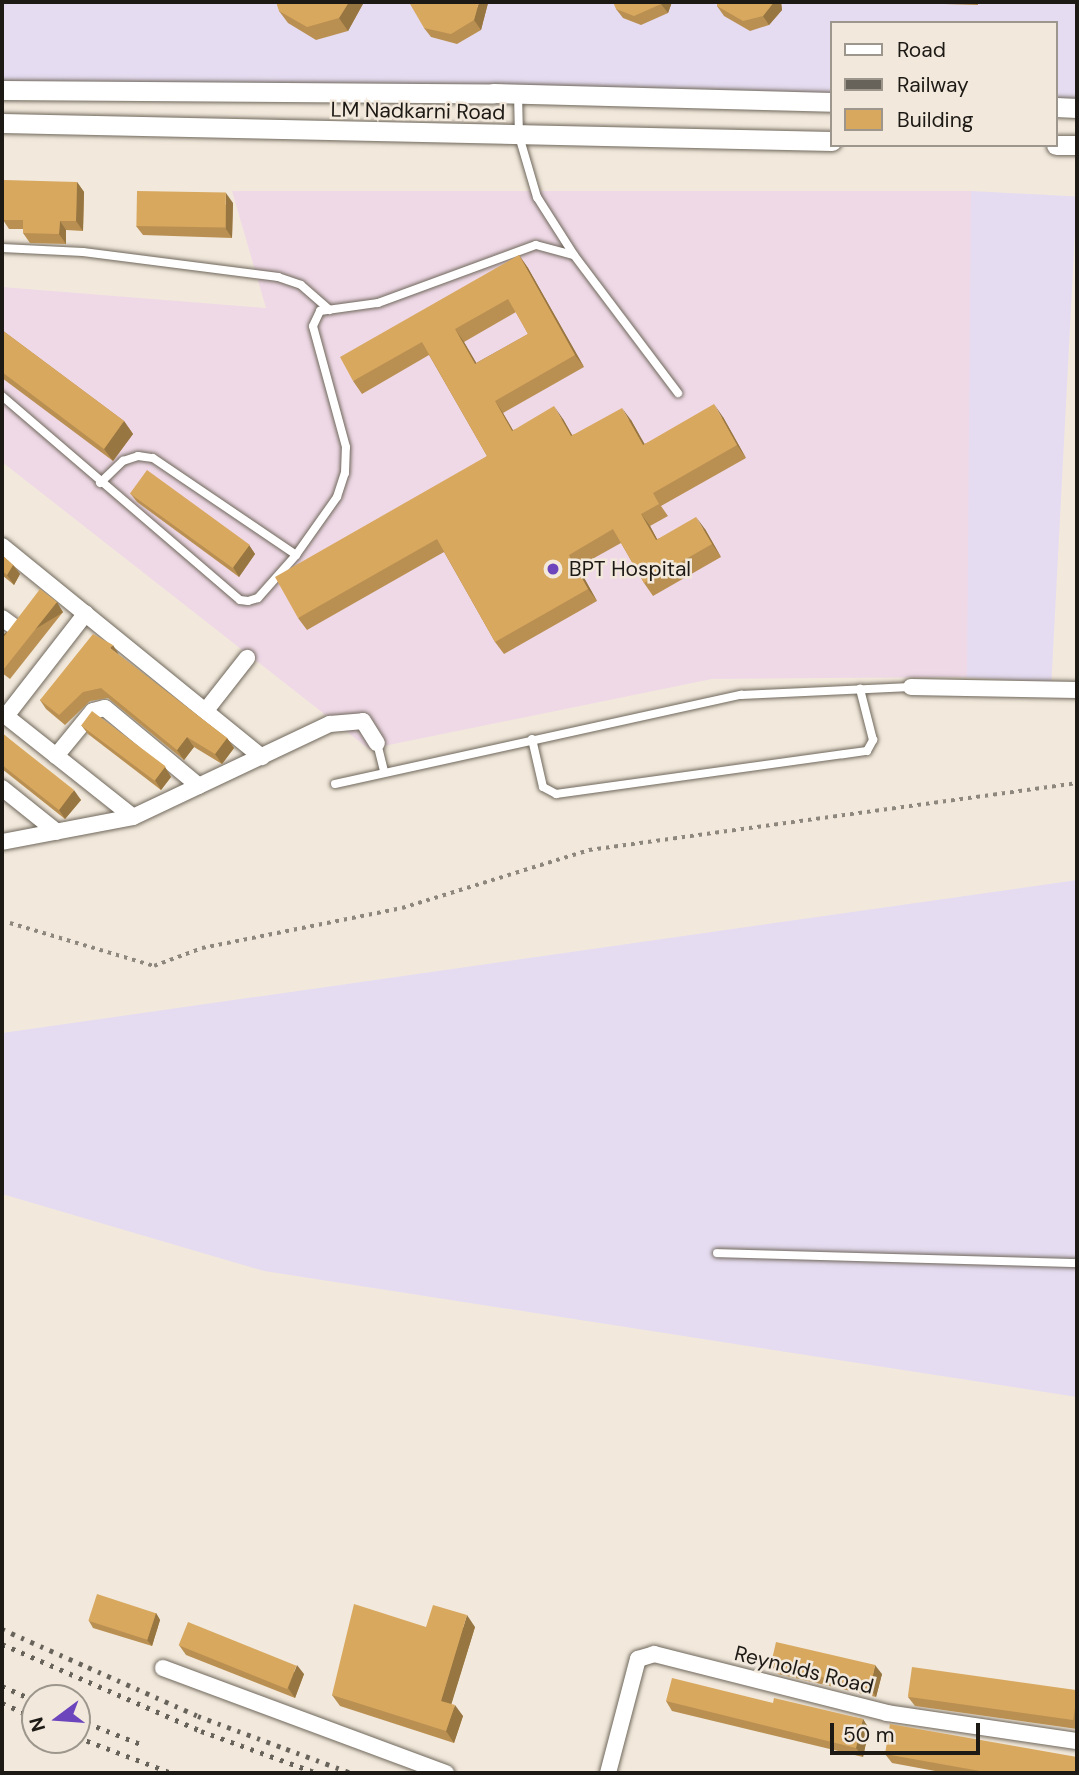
<!DOCTYPE html>
<html>
<head>
<meta charset="utf-8">
<style>
  body { margin:0 }
  #map { position:relative; width:1079px; height:1775px; overflow:hidden; background:#f2e9dc; font-family:"DM Sans",sans-serif }
  div>[style] { position:absolute }
  [style*='--x'] { left:calc(var(--x)*1px); top:calc(var(--y)*1px); width:calc(var(--w)*1px); rotate:calc(var(--a)*1deg) }
  .industrial>* { inset:0; background:#e5dcf1; transform-origin:0 0 }
  .medical>* { inset:0; background:#efd9e7 }
  .path>* { height:3.5px; margin-top:-1.75px; transform-origin:0; background:repeating-linear-gradient(90deg,#8e877e 0 3.5px,transparent 0 8.5px) }
  .roads { filter:drop-shadow(0 0 2px #6f675b) drop-shadow(0 0 2px #6f675b) }
  .service>* { height:8px; margin:-4px; padding:0 4px; transform-origin:4px; border-radius:4px; background:#fff }
  .minor>* { height:16px; margin:-8px; padding:0 8px; transform-origin:8px; border-radius:8px; background:#fff }
  .tertiary>* { height:19px; margin:-9.5px; padding:0 9.5px; transform-origin:9.5px; border-radius:9.5px; background:#fff }
  .rail>* { height:5px; margin-top:-2.5px; transform-origin:0; background:repeating-linear-gradient(90deg,#67625a 0 3.5px,transparent 0 10.5px) }
  .wall>* { inset:0; background:#ba9052 }
  .shaded-wall>* { inset:0; background:#977642; transform-origin:0 0 }
  .building>* { inset:0; background:#d8a85f; transform-origin:0 0 }
  .dots>* { width:19px; height:19px; translate:-50% -50%; box-sizing:border-box; border:4px solid #f2e9dc; border-radius:50% }
  span { translate:-50% -50%; white-space:nowrap; text-align:center; line-height:1.15; -webkit-text-stroke:5px #f2e9dc; paint-order:stroke }
  .street-label { font-size:21px; color:#1d1915 }
  .poi-label { font-size:21px; color:#1d1915 }
  .left { translate:0 -50%; text-align:left }
  .frame { position:absolute; inset:0; border:4px solid #1d1915; pointer-events:none }
  .legend { position:absolute; left:830px; top:21px; width:228px; height:126px; box-sizing:border-box; background:#f2e9dc; border:2px solid #9d968c; margin:0; padding:9px 12px; list-style:none; font-size:21px; color:#1d1915 }
  .legend li { display:flex; align-items:center; gap:14px; height:35px }
  .legend b { width:35px; border:2px solid #9d968c }
  .north { position:absolute; left:21px; top:1684px; width:70px; height:70px; box-sizing:border-box; background:#f2e9dc; border:2px solid #9d968c; border-radius:50%; rotate:254deg; font-size:19px; font-weight:700; line-height:28px; text-align:center; color:#1d1915 }
  .north::after { content:''; display:block; margin:auto; width:24px; height:32px; background:#6c44bc; clip-path:polygon(50% 0,100% 100%,50% 72%,0 100%) }
  .scale { position:absolute; left:830px; top:1723px; width:150px; height:32px; box-sizing:border-box; border:4px solid #1d1915; border-top:0; padding-left:9px; font-size:21px; line-height:24px; white-space:nowrap; color:#1d1915; -webkit-text-stroke:5px #f2e9dc; paint-order:stroke }
</style>
</head>
<body>
<div id="map">
  <div class="industrial">
    <div style="clip-path:polygon(2px 2px,1077px 2px,1077px 104px,1056px 103px,1056px 23px,832px 23px,832px 99px,2px 85px)"></div>
    <div style="left:971px;top:191px;width:106px;height:486px;rotate:3deg"></div>
    <div style="clip-path:polygon(1077px 880px,1077px 1397px,264px 1271px,2px 1194px,2px 1033px)"></div>
  </div>
  <div class="medical">
    <div style="clip-path:polygon(232px 191px,971px 191px,967px 677px,712px 679px,369px 749px,2px 462px,2px 287px,266px 308px)"></div>
  </div>
  <div class="path">
    <div style="--x:10;--y:923;--w:150;--a:16.6"></div>
    <div style="--x:154;--y:966;--w:51;--a:-20.6"></div>
    <div style="--x:202;--y:948;--w:204;--a:-11.3"></div>
    <div style="--x:402;--y:908;--w:196;--a:-17.2"></div>
    <div style="--x:589;--y:850;--w:493;--a:-7.8"></div>
  </div>
  <div class="roads">
    <div class="service">
      <div style="--x:518;--y:93;--w:43;--a:88.7"></div>
      <div style="--x:519;--y:136;--w:64;--a:73.6"></div>
      <div style="--x:537;--y:197;--w:69;--a:57.5"></div>
      <div style="--x:2;--y:248;--w:81;--a:2.8"></div>
      <div style="--x:83;--y:252;--w:197;--a:7.3"></div>
      <div style="--x:278;--y:277;--w:24;--a:19"></div>
      <div style="--x:301;--y:285;--w:38;--a:41"></div>
      <div style="--x:2;--y:396;--w:313;--a:40.6"></div>
      <div style="--x:240;--y:600;--w:8;--a:7"></div>
      <div style="--x:248;--y:601;--w:10;--a:-17"></div>
      <div style="--x:258;--y:598;--w:57;--a:-48.5"></div>
      <div style="--x:296;--y:555;--w:71;--a:-54.7"></div>
      <div style="--x:337;--y:497;--w:25;--a:-72"></div>
      <div style="--x:345;--y:473;--w:26;--a:-88"></div>
      <div style="--x:346;--y:447;--w:125;--a:-105.3"></div>
      <div style="--x:313;--y:326;--w:17;--a:-65"></div>
      <div style="--x:320;--y:311;--w:59;--a:-7.9"></div>
      <div style="--x:378;--y:303;--w:168;--a:-20.2"></div>
      <div style="--x:536;--y:245;--w:39;--a:15"></div>
      <div style="--x:574;--y:255;--w:173;--a:53"></div>
      <div style="--x:100;--y:483;--w:32;--a:-44"></div>
      <div style="--x:123;--y:461;--w:16;--a:-18"></div>
      <div style="--x:138;--y:456;--w:15;--a:8"></div>
      <div style="--x:153;--y:458;--w:173;--a:34.1"></div>
      <div style="--x:532;--y:739;--w:49;--a:77.1"></div>
      <div style="--x:543;--y:787;--w:15;--a:28"></div>
      <div style="--x:556;--y:794;--w:314;--a:-7.9"></div>
      <div style="--x:867;--y:751;--w:13;--a:-61"></div>
      <div style="--x:873;--y:740;--w:53;--a:-104.3"></div>
      <div style="--x:377;--y:743;--w:29;--a:76"></div>
      <div style="--x:335;--y:784;--w:416;--a:-12.4"></div>
      <div style="--x:741;--y:695;--w:170;--a:-2.7"></div>
      <div style="--x:717;--y:1253;--w:360;--a:1.6"></div>
    </div>
    <div class="minor">
      <div style="--x:2;--y:546;--w:335;--a:39.1"></div>
      <div style="--x:2;--y:618;--w:14;--a:36"></div>
      <div style="--x:911;--y:687;--w:166;--a:1"></div>
      <div style="--x:207;--y:709;--w:65;--a:-51.9"></div>
      <div style="--x:2;--y:713;--w:167;--a:38.4"></div>
      <div style="--x:6;--y:716;--w:130;--a:-52.2"></div>
      <div style="--x:56;--y:756;--w:58;--a:-50.6"></div>
      <div style="--x:93;--y:711;--w:12;--a:-14"></div>
      <div style="--x:105;--y:708;--w:122;--a:39.7"></div>
      <div style="--x:2;--y:788;--w:70;--a:38.7"></div>
      <div style="--x:2;--y:842;--w:133;--a:-10.8"></div>
      <div style="--x:133;--y:817;--w:218;--a:-25.3"></div>
      <div style="--x:330;--y:724;--w:33;--a:-5"></div>
      <div style="--x:363;--y:721;--w:26;--a:58"></div>
      <div style="--x:163;--y:1668;--w:302;--a:20.4"></div>
      <div style="--x:608;--y:1773;--w:118;--a:-75.3"></div>
      <div style="--x:638;--y:1659;--w:17;--a:-17"></div>
      <div style="--x:654;--y:1654;--w:240;--a:14.2"></div>
      <div style="--x:887;--y:1713;--w:192;--a:8.4"></div>
    </div>
    <div class="tertiary">
      <div style="--x:2;--y:90;--w:491;--a:0.4"></div>
      <div style="--x:493;--y:93;--w:339;--a:1.5"></div>
      <div style="--x:1056;--y:107;--w:21;--a:3"></div>
      <div style="--x:2;--y:123;--w:830;--a:1.24"></div>
      <div style="--x:1056;--y:145;--w:21;--a:0"></div>
    </div>
  </div>
  <div class="rail">
    <div style="--x:2;--y:1629;--w:214;--a:23.9"></div>
    <div style="--x:198;--y:1716;--w:163;--a:20.4"></div>
    <div style="--x:2;--y:1644;--w:217;--a:23.6"></div>
    <div style="--x:201;--y:1731;--w:123;--a:19.9"></div>
    <div style="--x:2;--y:1686;--w:36;--a:24"></div>
    <div style="--x:2;--y:1703;--w:36;--a:24"></div>
    <div style="--x:77;--y:1719;--w:71;--a:21.5"></div>
    <div style="--x:77;--y:1737;--w:102;--a:20.8"></div>
  </div>
  <div class="wall">
    <div style="clip-path:polygon(364px 2px,348px 31px,316px 40px,288px 23px,279px 11px)"></div>
    <div style="clip-path:polygon(672px 2px,668px 13px,641px 25px,623px 18px,616px 9px)"></div>
    <div style="clip-path:polygon(717px 2px,781px 2px,782px 10px,769px 25px,750px 31px,724px 16px,717px 6px)"></div>
    <div style="clip-path:polygon(876px 2px,978px 2px,978px 5px)"></div>
    <div style="clip-path:polygon(488px 3px,481px 30px,457px 44px,431px 37px,424px 28px)"></div>
    <div style="clip-path:polygon(77px 182px,84px 192px,83px 231px,66px 230px,66px 244px,30px 243px,23px 233px,23px 229px,9px 229px,3px 220px)"></div>
    <div style="clip-path:polygon(233px 203px,232px 238px,143px 235px,136px 226px)"></div>
    <div style="clip-path:polygon(evenodd,519px 255px,528px 268px,584px 367px,503px 413px,513px 430px,563px 419px,572px 435px,631px 420px,644px 444px,723px 417px,746px 458px,661px 506px,668px 516px,650px 526px,657px 539px,705px 529px,721px 557px,653px 596px,644px 583px,621px 543px,578px 567px,597px 601px,504px 654px,495px 642px,444px 552px,307px 630px,298px 618px,487px 456px,429px 355px,362px 394px,353px 381px,519px 255px,516px 312px,528px 334px,476px 363px,464px 342px,516px 312px)"></div>
    <div style="clip-path:polygon(2px 330px,124px 421px,133px 434px,113px 461px,2px 378px)"></div>
    <div style="clip-path:polygon(130px 493px,249px 545px,255px 554px,239px 577px,137px 502px)"></div>
    <div style="clip-path:polygon(2px 555px,13px 565px,20px 574px,14px 585px,2px 575px)"></div>
    <div style="clip-path:polygon(63px 612px,10px 679px,2px 673px,2px 639px)"></div>
    <div style="clip-path:polygon(119px 655px,227px 738px,234px 748px,222px 764px,194px 747px,184px 760px,108px 698px,90px 701px,65px 725px,46px 709px,40px 700px)"></div>
    <div style="clip-path:polygon(81px 725px,165px 767px,171px 777px,161px 790px,88px 734px)"></div>
    <div style="clip-path:polygon(2px 733px,81px 800px,65px 819px,2px 769px)"></div>
    <div style="clip-path:polygon(156px 1613px,160px 1620px,152px 1646px,93px 1628px,89px 1621px)"></div>
    <div style="clip-path:polygon(426px 1627px,475px 1627px,451px 1704px,463px 1716px,454px 1743px,340px 1706px,332px 1695px)"></div>
    <div style="clip-path:polygon(179px 1645px,304px 1674px,295px 1698px,186px 1655px)"></div>
    <div style="clip-path:polygon(771px 1665px,882px 1674px,876px 1697px,778px 1674px)"></div>
    <div style="clip-path:polygon(1077px 1690px,1077px 1729px,915px 1706px,908px 1697px)"></div>
    <div style="clip-path:polygon(666px 1701px,773px 1703px,863px 1719px,869px 1729px,863px 1757px,672px 1711px)"></div>
    <div style="clip-path:polygon(885px 1754px,1077px 1773px,946px 1773px,892px 1763px)"></div>
  </div>
  <div class="shaded-wall">
    <div style="clip-path:polygon(349px 2px,364px 2px,348px 31px,339px 18px)"></div>
    <div style="clip-path:polygon(479px 2px,487px 2px,488px 3px,481px 30px,474px 20px)"></div>
    <div style="clip-path:polygon(662px 2px,672px 2px,668px 13px,661px 4px)"></div>
    <div style="clip-path:polygon(774px 2px,781px 2px,782px 10px,769px 25px,763px 16px)"></div>
    <div style="clip-path:polygon(77px 182px,84px 192px,83px 231px,76px 221px)"></div>
    <div style="clip-path:polygon(226px 193px,233px 203px,232px 238px,226px 229px)"></div>
    <div style="clip-path:polygon(60px 221px,66px 230px,66px 244px,59px 234px)"></div>
    <div style="clip-path:polygon(519px 255px,528px 268px,584px 367px,575px 355px)"></div>
    <div style="clip-path:polygon(455px 329px,464px 342px,484px 376px,475px 364px)"></div>
    <div style="clip-path:polygon(495px 401px,503px 413px,520px 443px,512px 431px)"></div>
    <div style="clip-path:polygon(714px 404px,723px 417px,746px 458px,737px 445px)"></div>
    <div style="clip-path:polygon(554px 406px,563px 419px,580px 449px,571px 436px)"></div>
    <div style="clip-path:polygon(622px 408px,631px 420px,652px 457px,643px 445px)"></div>
    <div style="clip-path:polygon(124px 421px,133px 434px,113px 461px,104px 449px)"></div>
    <div style="clip-path:polygon(641px 514px,650px 526px,664px 552px,656px 540px)"></div>
    <div style="clip-path:polygon(696px 517px,705px 529px,721px 557px,712px 544px)"></div>
    <div style="clip-path:polygon(249px 545px,255px 554px,239px 577px,233px 567px)"></div>
    <div style="clip-path:polygon(569px 555px,578px 567px,597px 601px,588px 589px)"></div>
    <div style="clip-path:polygon(13px 565px,20px 574px,14px 585px,7px 575px)"></div>
    <div style="left:57px;top:602px;width:12px;height:87px;rotate:59deg"></div>
    <div style="clip-path:polygon(113px 645px,119px 655px,110px 648px)"></div>
    <div style="clip-path:polygon(187px 737px,194px 747px,184px 760px,177px 750px)"></div>
    <div style="clip-path:polygon(227px 738px,234px 748px,222px 764px,215px 754px)"></div>
    <div style="clip-path:polygon(165px 767px,171px 777px,161px 790px,155px 780px)"></div>
    <div style="clip-path:polygon(74px 790px,81px 800px,65px 819px,59px 810px)"></div>
    <div style="clip-path:polygon(156px 1613px,160px 1620px,152px 1646px,147px 1640px)"></div>
    <div style="clip-path:polygon(467px 1615px,475px 1627px,449px 1712px,441px 1701px)"></div>
    <div style="clip-path:polygon(297px 1665px,304px 1674px,295px 1698px,288px 1688px)"></div>
    <div style="clip-path:polygon(875px 1665px,882px 1674px,876px 1697px,870px 1687px)"></div>
    <div style="clip-path:polygon(455px 1705px,463px 1716px,454px 1743px,446px 1731px)"></div>
    <div style="clip-path:polygon(863px 1719px,869px 1729px,863px 1757px,856px 1748px)"></div>
  </div>
  <div class="building">
    <div style="clip-path:polygon(276px 2px,349px 2px,339px 18px,307px 27px,279px 11px)"></div>
    <div style="clip-path:polygon(410px 2px,479px 2px,474px 20px,451px 34px,424px 28px,410px 4px)"></div>
    <div style="clip-path:polygon(613px 2px,662px 2px,661px 4px,634px 16px,616px 9px)"></div>
    <div style="clip-path:polygon(717px 2px,774px 2px,763px 16px,743px 21px,717px 6px)"></div>
    <div style="clip-path:polygon(4px 180px,77px 182px,76px 221px,60px 221px,59px 234px,23px 233px,23px 220px,3px 220px)"></div>
    <div style="left:137px;top:191px;width:89px;height:35px;rotate:1deg"></div>
    <div style="clip-path:polygon(evenodd,519px 255px,575px 355px,495px 401px,512px 431px,554px 406px,571px 436px,622px 408px,643px 445px,714px 404px,737px 445px,653px 493px,659px 504px,641px 514px,656px 540px,696px 517px,712px 544px,644px 583px,613px 529px,569px 555px,588px 589px,495px 642px,437px 539px,298px 618px,275px 577px,487px 456px,422px 342px,353px 381px,340px 357px,519px 255px,508px 299px,528px 334px,475px 364px,455px 329px,508px 299px)"></div>
    <div style="clip-path:polygon(2px 330px,124px 421px,104px 449px,2px 372px)"></div>
    <div style="left:147px;top:470px;width:127px;height:29px;rotate:36deg"></div>
    <div style="clip-path:polygon(2px 555px,13px 565px,7px 575px,2px 571px)"></div>
    <div style="clip-path:polygon(40px 589px,57px 602px,3px 670px,2px 669px,2px 639px)"></div>
    <div style="clip-path:polygon(93px 634px,113px 645px,110px 648px,227px 738px,215px 754px,187px 737px,177px 750px,101px 688px,83px 692px,59px 715px,40px 700px)"></div>
    <div style="left:92px;top:711px;width:92px;height:18px;rotate:37deg"></div>
    <div style="clip-path:polygon(2px 733px,74px 790px,59px 810px,2px 765px)"></div>
    <div style="left:97px;top:1594px;width:62px;height:28px;rotate:18deg"></div>
    <div style="clip-path:polygon(354px 1604px,426px 1627px,433px 1605px,467px 1615px,441px 1701px,455px 1705px,446px 1731px,332px 1695px)"></div>
    <div style="left:188px;top:1622px;width:117px;height:25px;rotate:22deg"></div>
    <div style="left:776px;top:1642px;width:102px;height:24px;rotate:13deg"></div>
    <div style="left:912px;top:1667px;width:167px;height:30px;rotate:8deg"></div>
    <div style="clip-path:polygon(672px 1678px,773px 1703px,774px 1698px,863px 1719px,856px 1748px,666px 1701px)"></div>
    <div style="clip-path:polygon(890px 1724px,1077px 1757px,1077px 1773px,991px 1773px,885px 1754px)"></div>
  </div>
  <div class="dots">
    <div style="left:553px;top:569px;background:#6c44bc"></div>
  </div>
  <div class="street-label">
    <span style="left:418px;top:111px;rotate:1deg">LM Nadkarni Road</span>
    <span style="left:804px;top:1670px;rotate:14deg">Reynolds Road</span>
  </div>
  <div class="poi-label">
    <span class="left" style="left:569px;top:569px">BPT Hospital</span>
  </div>
  <div class="frame"></div>
  <ul class="legend">
  <li><b style="height:9px;background:#fff"></b>Road</li>
  <li><b style="height:9px;background:#67625a"></b>Railway</li>
  <li><b style="height:19px;background:#d8a85f"></b>Building</li>
  </ul>
  <div class="north">N</div>
  <div class="scale">50 m</div>
</div>
</body>
</html>
